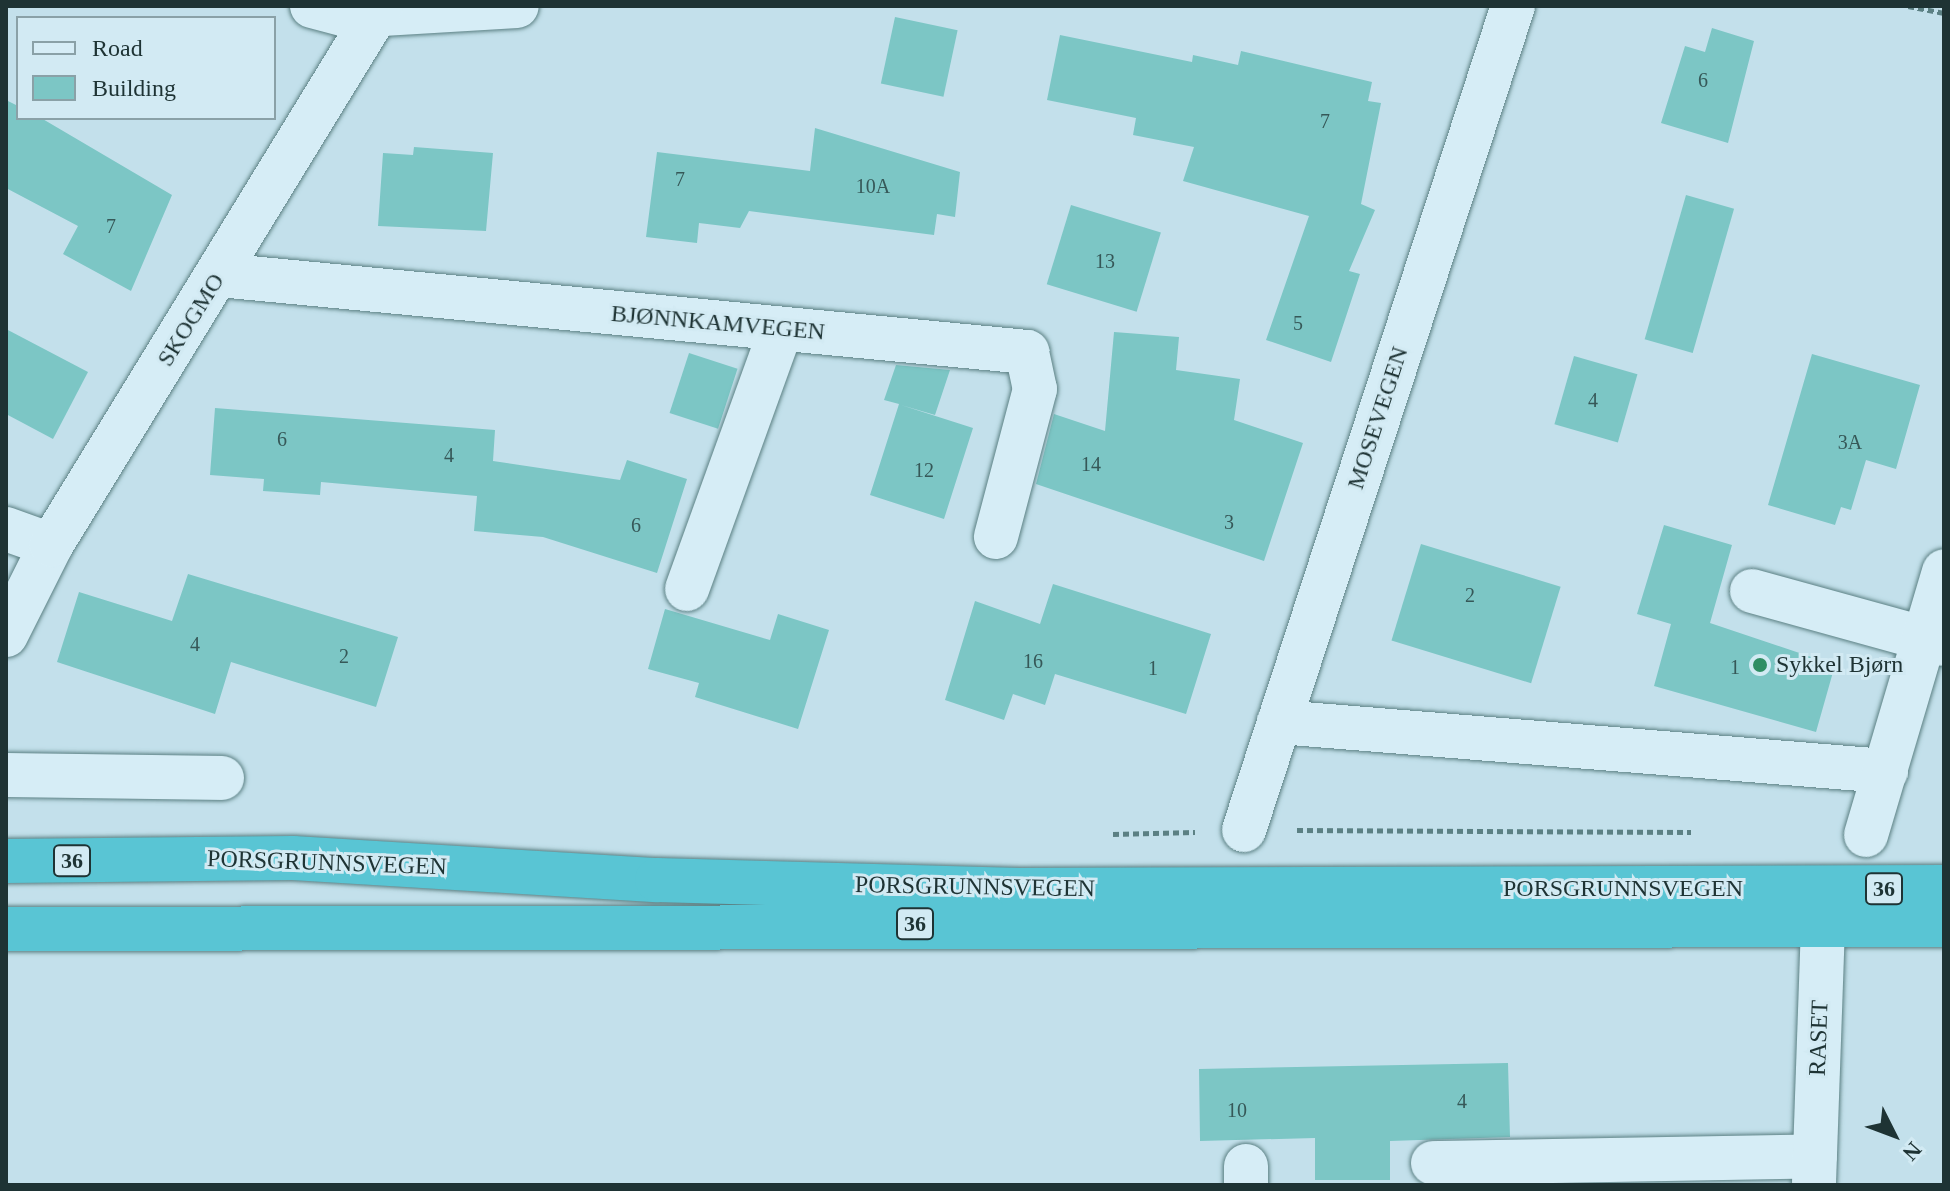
<!DOCTYPE html>
<html>
<head>
<meta charset="utf-8">
<style>
  body { margin:0 }
  #map { position:relative; width:1950px; height:1191px; overflow:hidden; background:#c3e0eb; font-family:Georgia,serif }
  div>[style] { position:absolute }
  [style*='--x'] { left:calc(var(--x)*1px); top:calc(var(--y)*1px); width:calc(var(--w)*1px); rotate:calc(var(--a)*1deg) }
  .building>* { inset:0; background:#7cc6c5; transform-origin:0 0 }
  .path>* { height:5px; margin-top:-2.5px; transform-origin:0; background:repeating-linear-gradient(90deg,#5b8083 0 6px,transparent 0 10px) }
  .roads { filter:drop-shadow(0 0 2px #5b8083) drop-shadow(0 0 2px #5b8083) }
  .minor>* { height:44px; margin:-22px; padding:0 22px; transform-origin:22px; border-radius:22px; background:#d6edf6 }
  .highway>* { height:44px; margin:-22px; padding:0 22px; transform-origin:22px; border-radius:22px; background:#59c5d4 }
  .dots>* { width:22px; height:22px; translate:-50% -50%; box-sizing:border-box; border:4px solid #d2eaf3; border-radius:50% }
  span { translate:-50% -50%; white-space:nowrap; text-align:center; line-height:1.15; -webkit-text-stroke:6px #d2eaf3; paint-order:stroke }
  .number-label { font-size:20px; color:#365858 }
  .number-label span { -webkit-text-stroke-width:0 }
  .shield-label span { padding:2px 6px; background:#d2eaf3; border:2px solid; border-radius:6px; -webkit-text-stroke-width:0 }
  .shield-label { font-size:22px; color:#1e3334; font-weight:700 }
  .street-label { font-size:24px; color:#1e3334 }
  .poi-label { font-size:24px; color:#1e3334 }
  .left { translate:0 -50%; text-align:left }
  .frame { position:absolute; inset:0; border:8px solid #1e3334; pointer-events:none }
  .legend { position:absolute; left:16px; top:16px; width:260px; height:104px; box-sizing:border-box; background:#d2eaf3; border:2px solid #8aa1a7; margin:0; padding:10px 14px; list-style:none; font-size:24px; color:#1e3334 }
  .legend li { display:flex; align-items:center; gap:16px; height:40px }
  .legend b { width:40px; border:2px solid #8aa1a7 }
  .north { position:absolute; left:1854px; top:1095px; width:80px; height:80px; -webkit-text-stroke:6px #d2eaf3; paint-order:stroke; rotate:132deg; font-size:22px; font-weight:700; line-height:32px; text-align:center; color:#1e3334 }
  .north::after { content:''; display:block; margin:auto; width:28px; height:36px; background:#1e3334; clip-path:polygon(50% 0,100% 100%,50% 72%,0 100%) }
</style>
</head>
<body>
<div id="map">
  <div class="building">
    <div style="left:895px;top:17px;width:64px;height:68px;rotate:12deg"></div>
    <div style="clip-path:polygon(1712px 28px,1754px 41px,1728px 143px,1661px 123px,1685px 46px,1705px 52px)"></div>
    <div style="clip-path:polygon(1060px 35px,1192px 62px,1193px 55px,1238px 65px,1241px 51px,1372px 82px,1368px 101px,1381px 103px,1361px 204px,1375px 210px,1349px 271px,1360px 274px,1331px 362px,1266px 340px,1309px 216px,1183px 181px,1194px 147px,1133px 135px,1136px 118px,1047px 100px)"></div>
    <div style="clip-path:polygon(6px 100px,18px 106px,18px 118px,41px 118px,172px 195px,131px 291px,63px 254px,78px 226px,6px 188px)"></div>
    <div style="clip-path:polygon(815px 128px,960px 172px,955px 217px,937px 214px,934px 235px,749px 211px,740px 228px,699px 223px,697px 243px,646px 237px,657px 152px,810px 171px)"></div>
    <div style="clip-path:polygon(414px 147px,493px 153px,486px 231px,378px 226px,383px 153px,413px 155px)"></div>
    <div style="left:1686px;top:195px;width:50px;height:150px;rotate:16deg"></div>
    <div style="left:1071px;top:205px;width:94px;height:83px;rotate:17deg"></div>
    <div style="clip-path:polygon(6px 329px,88px 372px,53px 439px,6px 414px)"></div>
    <div style="clip-path:polygon(1114px 332px,1179px 337px,1176px 370px,1240px 379px,1234px 420px,1303px 443px,1264px 561px,1036px 484px,1054px 414px,1105px 431px)"></div>
    <div style="left:689px;top:353px;width:51px;height:63px;rotate:18deg"></div>
    <div style="clip-path:polygon(1812px 354px,1920px 385px,1896px 469px,1866px 460px,1851px 510px,1841px 507px,1835px 525px,1768px 505px)"></div>
    <div style="left:1574px;top:356px;width:66px;height:71px;rotate:16deg"></div>
    <div style="clip-path:polygon(896px 365px,950px 370px,935px 415px,901px 405px,973px 428px,944px 519px,870px 495px,899px 404px,884px 400px)"></div>
    <div style="clip-path:polygon(215px 408px,495px 430px,493px 461px,620px 480px,627px 460px,687px 479px,657px 573px,543px 537px,474px 531px,477px 496px,321px 482px,320px 495px,263px 491px,264px 479px,210px 475px)"></div>
    <div style="clip-path:polygon(1664px 525px,1732px 545px,1710px 623px,1835px 665px,1816px 732px,1654px 686px,1671px 624px,1637px 614px)"></div>
    <div style="left:1421px;top:544px;width:146px;height:101px;rotate:17deg"></div>
    <div style="clip-path:polygon(188px 574px,398px 637px,376px 707px,231px 662px,215px 714px,57px 662px,79px 592px,172px 621px)"></div>
    <div style="clip-path:polygon(1053px 584px,1211px 634px,1186px 714px,1055px 674px,1045px 705px,1013px 694px,1004px 720px,945px 700px,975px 601px,1040px 624px)"></div>
    <div style="clip-path:polygon(665px 609px,770px 640px,778px 614px,829px 630px,798px 729px,695px 697px,699px 683px,648px 669px)"></div>
    <div style="clip-path:polygon(1508px 1063px,1510px 1137px,1390px 1141px,1390px 1180px,1315px 1180px,1315px 1138px,1200px 1141px,1199px 1069px)"></div>
  </div>
  <div class="path">
    <div style="--x:1908;--y:6;--w:37;--a:11"></div>
    <div style="--x:1297;--y:830;--w:394;--a:0.3"></div>
    <div style="--x:1113;--y:834;--w:82;--a:-1.4"></div>
  </div>
  <div class="roads">
    <div class="minor">
      <div style="--x:312;--y:6;--w:38;--a:15"></div>
      <div style="--x:349;--y:16;--w:168;--a:-3.4"></div>
      <div style="--x:219;--y:275;--w:812;--a:5.44"></div>
      <div style="--x:1027;--y:352;--w:38;--a:78"></div>
      <div style="--x:1035;--y:389;--w:153;--a:104.8"></div>
      <div style="--x:6;--y:529;--w:48;--a:19.6"></div>
      <div style="--x:687;--y:589;--w:276;--a:-70.1"></div>
      <div style="--x:1752;--y:591;--w:199;--a:15.4"></div>
      <div style="--x:6;--y:635;--w:101;--a:-63.4"></div>
      <div style="--x:51;--y:545;--w:632;--a:-58.52"></div>
      <div style="--x:1279;--y:722;--w:609;--a:4.62"></div>
      <div style="--x:6;--y:775;--w:216;--a:0.8"></div>
      <div style="--x:1244;--y:830;--w:867;--a:-71.92"></div>
      <div style="--x:1866;--y:835;--w:275;--a:-73.5"></div>
      <div style="--x:1433;--y:1163;--w:382;--a:-1"></div>
      <div style="--x:1814;--y:1183;--w:293;--a:-88"></div>
      <div style="--x:1246;--y:1185;--w:19;--a:-90"></div>
    </div>
    <div class="highway">
      <div style="--x:6;--y:861;--w:287;--a:-0.6"></div>
      <div style="--x:293;--y:858;--w:365;--a:3.5"></div>
      <div style="--x:657;--y:880;--w:362;--a:1.6"></div>
      <div style="--x:1019;--y:890;--w:925;--a:-0.19"></div>
      <div style="--x:6;--y:929;--w:1938;--a:-0.12"></div>
    </div>
  </div>
  <div class="dots">
    <div style="left:1760px;top:665px;background:#308e64"></div>
  </div>
  <div class="number-label">
    <span style="left:1703px;top:80px">6</span>
    <span style="left:1325px;top:121px">7</span>
    <span style="left:680px;top:179px">7</span>
    <span style="left:873px;top:186px">10A</span>
    <span style="left:111px;top:226px">7</span>
    <span style="left:1105px;top:261px">13</span>
    <span style="left:1298px;top:323px">5</span>
    <span style="left:1593px;top:400px">4</span>
    <span style="left:282px;top:439px">6</span>
    <span style="left:1850px;top:442px">3A</span>
    <span style="left:449px;top:455px">4</span>
    <span style="left:1091px;top:464px">14</span>
    <span style="left:924px;top:470px">12</span>
    <span style="left:1229px;top:522px">3</span>
    <span style="left:636px;top:525px">6</span>
    <span style="left:1470px;top:595px">2</span>
    <span style="left:195px;top:644px">4</span>
    <span style="left:344px;top:656px">2</span>
    <span style="left:1033px;top:661px">16</span>
    <span style="left:1735px;top:667px">1</span>
    <span style="left:1153px;top:668px">1</span>
    <span style="left:1462px;top:1101px">4</span>
    <span style="left:1237px;top:1110px">10</span>
  </div>
  <div class="shield-label">
    <span style="left:72px;top:861px">36</span>
    <span style="left:1884px;top:889px">36</span>
    <span style="left:915px;top:924px">36</span>
  </div>
  <div class="street-label">
    <span style="left:191px;top:320px;rotate:-58deg">SKOGMO</span>
    <span style="left:718px;top:323px;rotate:5deg">BJØNNKAMVEGEN</span>
    <span style="left:1378px;top:418px;rotate:-72deg">MOSEVEGEN</span>
    <span style="left:327px;top:863px;rotate:2deg">PORSGRUNNSVEGEN</span>
    <span style="left:975px;top:887px;rotate:1deg">PORSGRUNNSVEGEN</span>
    <span style="left:1623px;top:889px">PORSGRUNNSVEGEN</span>
    <span style="left:1819px;top:1038px;rotate:-88deg">RASET</span>
  </div>
  <div class="poi-label">
    <span class="left" style="left:1776px;top:665px">Sykkel Bjørn</span>
  </div>
  <div class="frame"></div>
  <ul class="legend">
  <li><b style="height:10px;background:#d6edf6"></b>Road</li>
  <li><b style="height:22px;background:#7cc6c5"></b>Building</li>
  </ul>
  <div class="north">N</div>
</div>
</body>
</html>
